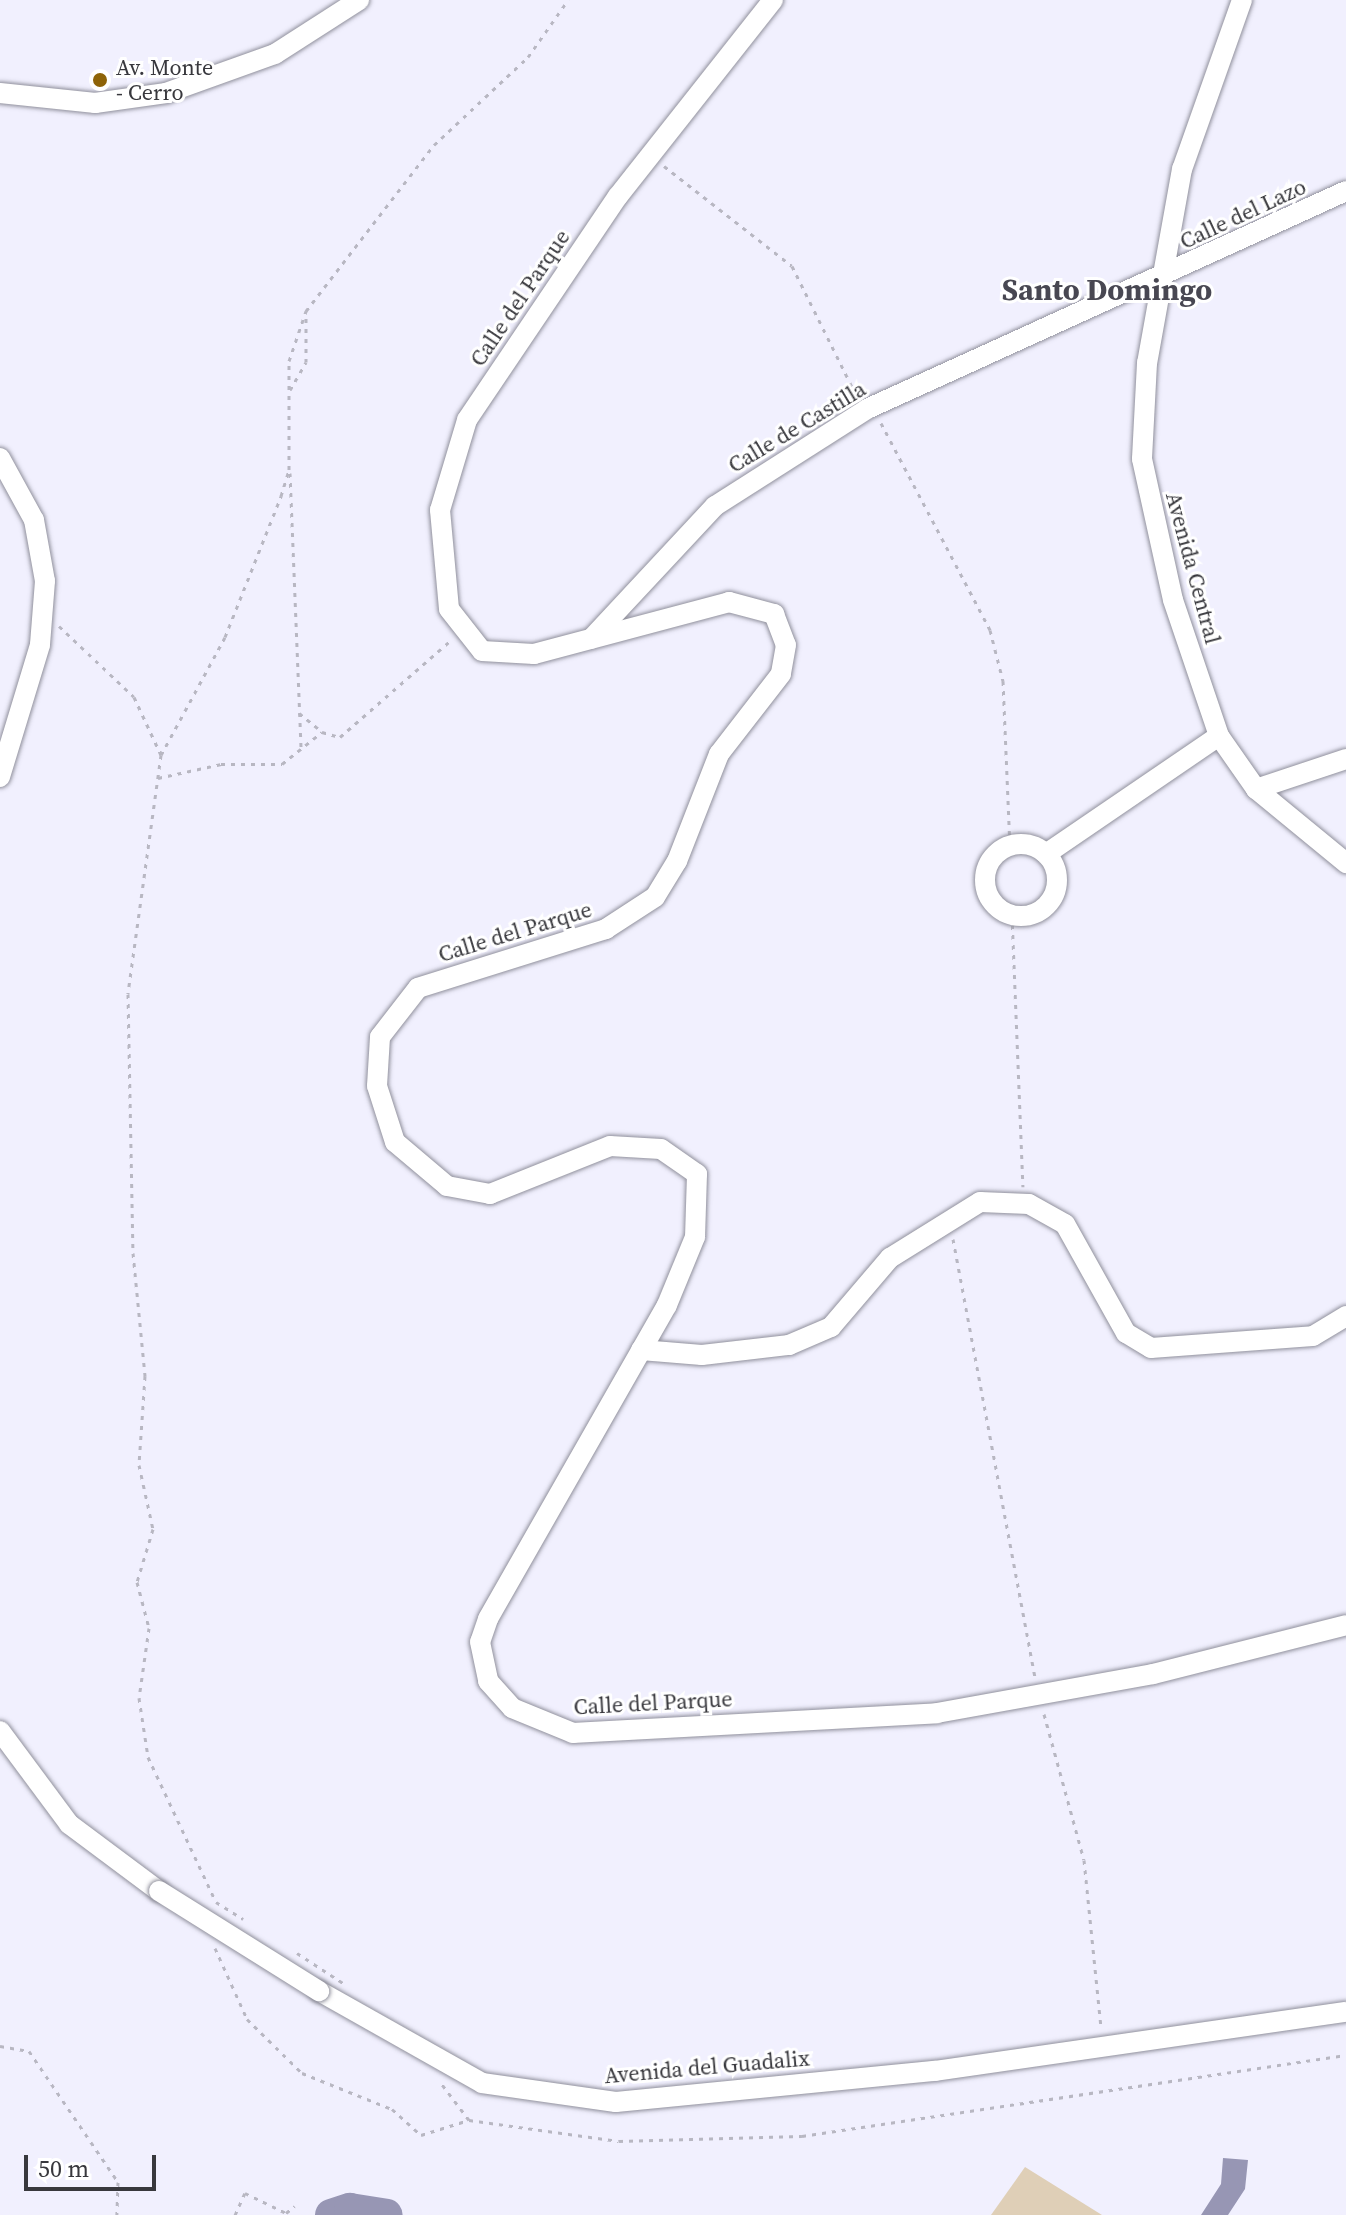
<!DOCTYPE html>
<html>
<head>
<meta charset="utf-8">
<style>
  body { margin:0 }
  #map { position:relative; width:1346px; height:2215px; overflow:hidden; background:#f1f0fe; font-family:"Source Serif 4",serif }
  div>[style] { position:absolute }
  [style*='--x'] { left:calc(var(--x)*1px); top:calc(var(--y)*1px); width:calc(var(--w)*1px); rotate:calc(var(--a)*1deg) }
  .green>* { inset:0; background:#dfcfb7 }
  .water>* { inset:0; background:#9796b4 }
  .river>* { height:32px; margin:-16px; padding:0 16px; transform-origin:16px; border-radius:16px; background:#9796b4 }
  .path>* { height:3px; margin-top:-1.5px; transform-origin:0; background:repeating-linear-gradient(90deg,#b8b7c2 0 4px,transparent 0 10px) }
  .roads { filter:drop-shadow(0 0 2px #90909c) drop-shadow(0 0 2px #90909c) }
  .street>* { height:20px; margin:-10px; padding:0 10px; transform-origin:10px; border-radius:10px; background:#fff }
  .street>.ring { margin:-10px; padding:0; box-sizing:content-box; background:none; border:20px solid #fff; border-radius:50% }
  .bridges { filter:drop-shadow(0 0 2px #90909c) drop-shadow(0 0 2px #90909c) }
  .street-bridge>* { height:20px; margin:-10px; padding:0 10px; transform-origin:10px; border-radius:10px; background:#fff }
  .dots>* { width:22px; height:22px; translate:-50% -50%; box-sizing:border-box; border:4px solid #fff; border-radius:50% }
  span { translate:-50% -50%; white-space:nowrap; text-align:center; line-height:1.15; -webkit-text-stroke:6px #fff; paint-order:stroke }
  .poi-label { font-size:22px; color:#38383d }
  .left { translate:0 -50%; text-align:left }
  .street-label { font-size:22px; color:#38383d }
  .district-label { font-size:30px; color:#484752; font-weight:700 }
  .scale { position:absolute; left:24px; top:2155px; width:132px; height:36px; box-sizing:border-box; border:4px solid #38383d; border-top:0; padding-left:10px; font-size:24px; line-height:28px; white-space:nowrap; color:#38383d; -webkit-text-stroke:6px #fff; paint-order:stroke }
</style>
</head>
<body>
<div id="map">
  <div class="green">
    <div style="clip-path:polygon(1025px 2167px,1102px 2215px,991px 2215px)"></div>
  </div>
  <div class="water">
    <div style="clip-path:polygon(1223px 2158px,1248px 2160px,1245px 2189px,1228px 2215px,1201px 2215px,1221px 2184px)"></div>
  </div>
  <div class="river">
    <div style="--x:331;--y:2215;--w:20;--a:-18"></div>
    <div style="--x:350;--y:2209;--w:37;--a:9"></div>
  </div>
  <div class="path">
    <div style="--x:664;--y:166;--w:162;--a:38"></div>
    <div style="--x:792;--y:266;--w:142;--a:63.6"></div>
    <div style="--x:290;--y:390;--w:32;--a:-60"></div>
    <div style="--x:306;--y:362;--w:48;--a:-90"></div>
    <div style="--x:881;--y:423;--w:234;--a:62.2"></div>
    <div style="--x:990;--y:630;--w:53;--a:75.7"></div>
    <div style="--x:1003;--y:681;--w:165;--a:87.6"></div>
    <div style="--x:290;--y:473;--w:276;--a:87.7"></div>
    <div style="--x:59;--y:626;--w:103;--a:43.4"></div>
    <div style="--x:134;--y:697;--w:64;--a:65"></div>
    <div style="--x:161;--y:755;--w:241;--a:97.9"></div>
    <div style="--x:128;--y:994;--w:259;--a:88.9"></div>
    <div style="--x:133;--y:1253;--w:124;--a:84.4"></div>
    <div style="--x:145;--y:1376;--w:89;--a:93.9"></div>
    <div style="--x:139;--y:1465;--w:66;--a:77.7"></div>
    <div style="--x:153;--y:1529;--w:55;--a:106.8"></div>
    <div style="--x:137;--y:1582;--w:48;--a:75.4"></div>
    <div style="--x:149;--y:1628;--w:71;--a:98.1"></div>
    <div style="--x:139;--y:1698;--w:60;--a:81.3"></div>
    <div style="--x:148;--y:1757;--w:160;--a:64.9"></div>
    <div style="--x:299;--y:713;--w:28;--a:39"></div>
    <div style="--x:161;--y:755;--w:134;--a:-61.5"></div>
    <div style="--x:225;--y:637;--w:152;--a:-68.3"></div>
    <div style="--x:281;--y:496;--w:27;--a:-73"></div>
    <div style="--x:289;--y:470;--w:109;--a:-90"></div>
    <div style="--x:289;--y:361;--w:53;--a:-71.2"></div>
    <div style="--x:306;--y:311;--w:210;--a:-52.4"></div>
    <div style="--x:434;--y:145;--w:129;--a:-43.1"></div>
    <div style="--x:528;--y:57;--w:70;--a:-54.9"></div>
    <div style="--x:158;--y:778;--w:65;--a:-12.5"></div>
    <div style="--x:221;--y:764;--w:61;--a:0"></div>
    <div style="--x:282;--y:764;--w:51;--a:-38.7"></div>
    <div style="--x:322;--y:732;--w:19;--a:16"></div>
    <div style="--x:340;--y:737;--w:145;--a:-41.1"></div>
    <div style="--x:1012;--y:915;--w:272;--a:87.7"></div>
    <div style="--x:953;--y:1239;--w:445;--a:79.4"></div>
    <div style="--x:1044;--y:1714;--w:151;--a:74.7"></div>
    <div style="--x:1084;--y:1860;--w:169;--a:84.2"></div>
    <div style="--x:216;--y:1902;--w:32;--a:32"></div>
    <div style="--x:215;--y:1948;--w:78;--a:65.7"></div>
    <div style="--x:247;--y:2019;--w:77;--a:44.5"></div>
    <div style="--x:302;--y:2073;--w:97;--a:21.8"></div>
    <div style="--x:392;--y:2109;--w:39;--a:42"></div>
    <div style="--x:421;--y:2135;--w:50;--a:-17.4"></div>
    <div style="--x:469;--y:2120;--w:46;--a:-127.1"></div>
    <div style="--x:297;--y:1953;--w:59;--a:33.1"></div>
    <div style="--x:0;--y:2046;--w:29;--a:10"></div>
    <div style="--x:29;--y:2051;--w:158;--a:55.8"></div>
    <div style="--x:118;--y:2182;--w:33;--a:92"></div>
    <div style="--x:469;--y:2120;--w:151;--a:8"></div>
    <div style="--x:619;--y:2141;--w:183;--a:-1.6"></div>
    <div style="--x:802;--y:2136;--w:550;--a:-8.47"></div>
    <div style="--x:235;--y:2215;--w:24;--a:-66"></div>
    <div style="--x:245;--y:2193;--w:46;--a:26"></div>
    <div style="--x:286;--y:2213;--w:11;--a:-38"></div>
  </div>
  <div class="roads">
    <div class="street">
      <div style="--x:773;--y:0;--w:250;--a:128.3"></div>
      <div style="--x:618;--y:196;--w:270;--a:124"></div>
      <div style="--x:467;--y:420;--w:94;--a:106.7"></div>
      <div style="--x:440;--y:510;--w:99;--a:84.8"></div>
      <div style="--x:449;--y:609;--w:53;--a:51.8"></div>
      <div style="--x:482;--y:651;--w:52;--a:3.3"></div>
      <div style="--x:534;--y:654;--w:202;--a:-14.9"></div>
      <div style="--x:729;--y:602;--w:47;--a:14.9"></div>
      <div style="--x:774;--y:614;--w:33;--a:69"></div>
      <div style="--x:786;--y:645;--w:29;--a:100"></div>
      <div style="--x:781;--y:674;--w:101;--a:127.8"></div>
      <div style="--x:719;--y:754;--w:115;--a:111.4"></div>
      <div style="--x:677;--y:861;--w:42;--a:121.4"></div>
      <div style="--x:655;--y:897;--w:59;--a:146.9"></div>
      <div style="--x:606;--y:929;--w:197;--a:162.6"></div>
      <div style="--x:418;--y:988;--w:62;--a:127.8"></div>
      <div style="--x:380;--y:1037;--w:49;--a:93.5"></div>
      <div style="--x:377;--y:1086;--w:59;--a:72.2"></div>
      <div style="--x:395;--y:1142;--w:68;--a:40.2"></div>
      <div style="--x:447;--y:1186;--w:44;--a:10.5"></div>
      <div style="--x:490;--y:1194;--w:129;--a:-21.8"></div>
      <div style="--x:610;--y:1146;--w:51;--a:3.4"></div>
      <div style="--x:661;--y:1149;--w:44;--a:34.8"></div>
      <div style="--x:697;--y:1174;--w:63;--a:91.8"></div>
      <div style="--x:695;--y:1237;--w:74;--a:112.4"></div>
      <div style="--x:667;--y:1305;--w:361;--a:119.7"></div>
      <div style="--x:488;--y:1619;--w:24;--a:109"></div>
      <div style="--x:480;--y:1642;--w:40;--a:78"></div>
      <div style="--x:488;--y:1681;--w:36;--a:48"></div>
      <div style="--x:512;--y:1708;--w:66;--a:22.3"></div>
      <div style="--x:573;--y:1733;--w:365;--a:-3.1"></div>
      <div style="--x:937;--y:1713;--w:219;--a:-10.2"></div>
      <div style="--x:1153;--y:1674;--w:199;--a:-14.2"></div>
      <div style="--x:1242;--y:0;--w:179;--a:109.5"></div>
      <div style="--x:1182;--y:169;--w:197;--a:100.2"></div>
      <div style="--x:1147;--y:363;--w:96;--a:93"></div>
      <div style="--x:1142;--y:459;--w:144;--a:77.6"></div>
      <div style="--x:1173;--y:600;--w:144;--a:71.3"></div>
      <div style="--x:1219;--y:736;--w:65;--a:55.1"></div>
      <div style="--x:1256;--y:789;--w:117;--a:39.4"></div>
      <div style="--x:0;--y:93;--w:96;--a:6"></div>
      <div style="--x:95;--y:103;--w:72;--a:-8"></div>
      <div style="--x:166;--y:93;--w:116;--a:-19.7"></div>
      <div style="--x:275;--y:54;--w:100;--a:-32.7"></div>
      <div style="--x:0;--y:458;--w:71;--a:61.3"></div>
      <div style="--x:34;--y:520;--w:62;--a:79.8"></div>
      <div style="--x:45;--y:581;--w:64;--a:94.5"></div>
      <div style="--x:40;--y:645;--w:138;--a:106.9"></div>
      <div style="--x:591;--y:639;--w:182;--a:-47"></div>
      <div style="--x:715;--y:506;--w:180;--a:-32.5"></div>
      <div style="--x:867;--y:409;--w:526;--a:-24.47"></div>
      <div style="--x:1256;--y:789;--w:95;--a:-18.4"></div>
      <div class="ring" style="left:985px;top:844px;width:52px;height:52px"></div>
      <div style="--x:1046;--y:854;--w:209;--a:-34.3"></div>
      <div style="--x:641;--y:1350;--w:61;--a:4.7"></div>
      <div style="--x:702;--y:1355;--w:88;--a:-6.6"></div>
      <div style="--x:789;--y:1345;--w:46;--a:-23.2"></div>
      <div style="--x:831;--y:1327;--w:91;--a:-49.5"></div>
      <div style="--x:890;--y:1258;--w:106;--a:-31.9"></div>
      <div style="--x:980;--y:1202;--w:49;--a:2.3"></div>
      <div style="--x:1029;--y:1204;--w:41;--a:29.1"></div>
      <div style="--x:1065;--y:1224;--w:125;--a:60.8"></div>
      <div style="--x:1126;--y:1333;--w:29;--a:31"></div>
      <div style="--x:1151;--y:1348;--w:162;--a:-4.2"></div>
      <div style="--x:1313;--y:1336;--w:39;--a:-31"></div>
      <div style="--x:0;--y:1731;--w:116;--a:53.4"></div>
      <div style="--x:69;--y:1824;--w:112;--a:36.7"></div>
      <div style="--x:319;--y:1991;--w:187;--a:29.4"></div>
      <div style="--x:482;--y:2083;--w:135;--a:8.1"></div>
      <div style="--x:616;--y:2102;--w:321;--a:-5.6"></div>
      <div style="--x:935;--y:2071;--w:415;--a:-8.2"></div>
    </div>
  </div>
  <div class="bridges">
    <div class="street-bridge">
      <div style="--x:159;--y:1891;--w:189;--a:32"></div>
    </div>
  </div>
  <div class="dots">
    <div style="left:100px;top:80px;background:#8e6308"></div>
  </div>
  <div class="poi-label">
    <span class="left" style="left:116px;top:80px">Av. Monte<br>- Cerro</span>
  </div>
  <div class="street-label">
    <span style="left:1243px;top:214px;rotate:-25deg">Calle del Lazo</span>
    <span style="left:520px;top:298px;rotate:-56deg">Calle del Parque</span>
    <span style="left:797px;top:427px;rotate:-31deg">Calle de Castilla</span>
    <span style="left:1193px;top:568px;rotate:75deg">Avenida Central</span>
    <span style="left:515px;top:932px;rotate:-17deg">Calle del Parque</span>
    <span style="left:653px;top:1703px;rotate:-3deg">Calle del Parque</span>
    <span style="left:707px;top:2067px;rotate:-5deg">Avenida del Guadalix</span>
  </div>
  <div class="district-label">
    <span style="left:1107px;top:290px">Santo Domingo</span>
  </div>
  <div class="scale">50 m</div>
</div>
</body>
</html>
